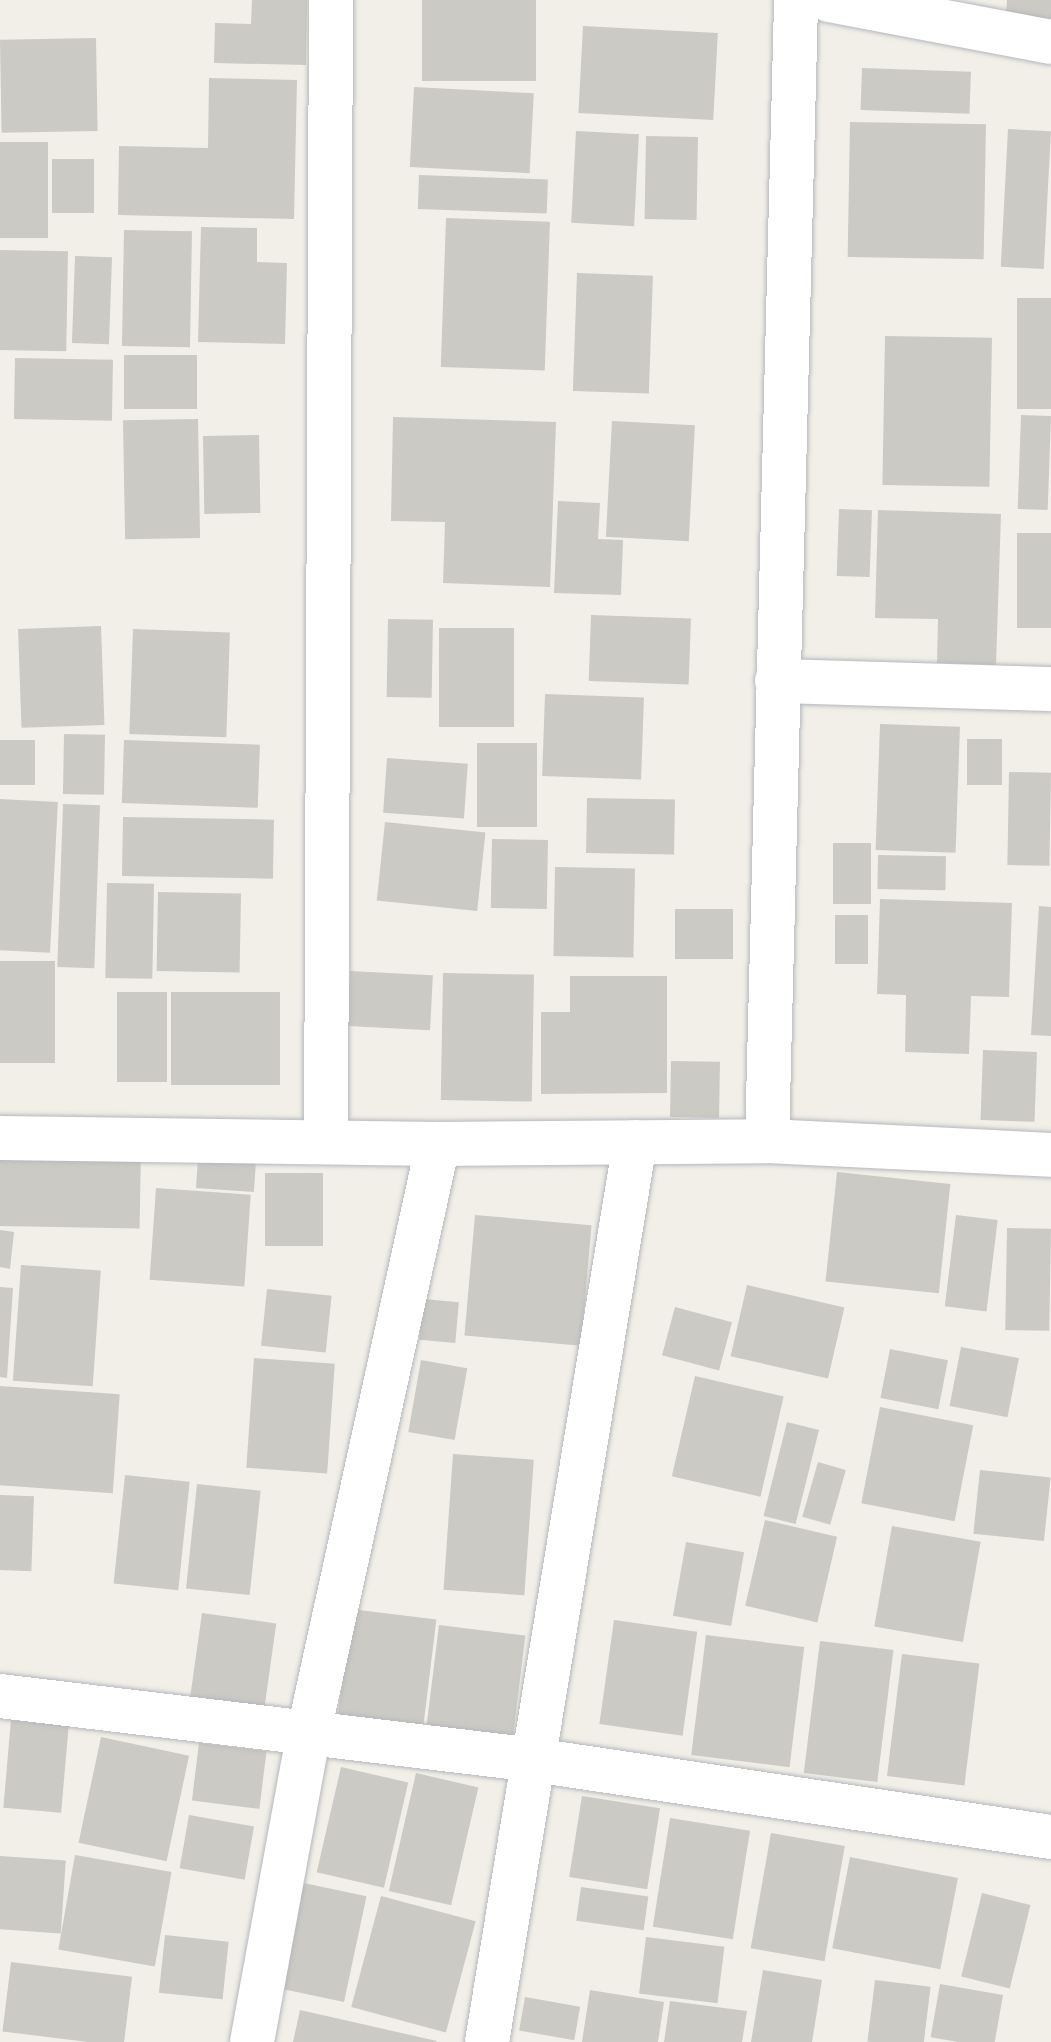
<!DOCTYPE html>
<html>
<head>
<meta charset="utf-8">
<style>
  body { margin:0 }
  #map { position:relative; width:1051px; height:2042px; overflow:hidden; background:#f1efe8; font-family:"DejaVu Sans",sans-serif }
  div>[style] { position:absolute }
  [style*='--x'] { left:calc(var(--x)*1px); top:calc(var(--y)*1px); width:calc(var(--w)*1px); rotate:calc(var(--a)*1deg) }
  .building>* { inset:0; background:#cccac5; transform-origin:0 0 }
  .roads { filter:drop-shadow(0 0 2px #b5b8bc) drop-shadow(0 0 2px #b5b8bc) }
  .minor>* { height:44px; margin:-22px; padding:0 22px; transform-origin:22px; border-radius:22px; background:#fff }
  span { translate:-50% -50%; white-space:nowrap; text-align:center; line-height:1.15; -webkit-text-stroke:6px #fff; paint-order:stroke }
</style>
</head>
<body>
<div id="map">
  <div class="building">
    <div style="clip-path:polygon(252px 0,307px 0,306px 65px,214px 63px,215px 23px,251px 24px)"></div>
    <div style="left:422px;top:0;width:114px;height:81px"></div>
    <div style="clip-path:polygon(1007px 0,1051px 0,1051px 19px,1006px 14px)"></div>
    <div style="left:583px;top:26px;width:135px;height:87px;rotate:3deg"></div>
    <div style="left:96px;top:38px;width:93px;height:96px;rotate:89deg"></div>
    <div style="left:862px;top:68px;width:109px;height:42px;rotate:2deg"></div>
    <div style="clip-path:polygon(209px 78px,297px 80px,294px 219px,118px 215px,119px 146px,208px 148px)"></div>
    <div style="left:414px;top:87px;width:120px;height:80px;rotate:3deg"></div>
    <div style="left:850px;top:122px;width:136px;height:135px;rotate:1deg"></div>
    <div style="left:1008px;top:129px;width:43px;height:138px;rotate:3deg"></div>
    <div style="left:576px;top:131px;width:63px;height:92px;rotate:3deg"></div>
    <div style="left:646px;top:136px;width:52px;height:83px;rotate:1deg"></div>
    <div style="left:0;top:142px;width:48px;height:96px"></div>
    <div style="left:52px;top:159px;width:42px;height:54px"></div>
    <div style="left:419px;top:175px;width:129px;height:34px;rotate:2deg"></div>
    <div style="left:446px;top:218px;width:104px;height:149px;rotate:2deg"></div>
    <div style="clip-path:polygon(201px 227px,257px 228px,257px 262px,287px 263px,285px 344px,198px 342px)"></div>
    <div style="left:124px;top:230px;width:68px;height:116px;rotate:1deg"></div>
    <div style="left:0;top:250px;width:68px;height:100px;rotate:1deg"></div>
    <div style="left:75px;top:256px;width:37px;height:87px;rotate:2deg"></div>
    <div style="left:577px;top:273px;width:76px;height:118px;rotate:2deg"></div>
    <div style="left:1017px;top:298px;width:34px;height:111px"></div>
    <div style="left:885px;top:336px;width:107px;height:149px;rotate:1deg"></div>
    <div style="left:124px;top:355px;width:73px;height:54px"></div>
    <div style="left:15px;top:358px;width:98px;height:61px;rotate:1deg"></div>
    <div style="left:1021px;top:415px;width:30px;height:94px;rotate:2deg"></div>
    <div style="clip-path:polygon(393px 417px,556px 422px,550px 587px,443px 583px,445px 522px,391px 521px)"></div>
    <div style="left:198px;top:419px;width:119px;height:75px;rotate:89deg"></div>
    <div style="left:612px;top:421px;width:83px;height:116px;rotate:3deg"></div>
    <div style="left:259px;top:435px;width:78px;height:56px;rotate:89deg"></div>
    <div style="clip-path:polygon(558px 501px,600px 503px,598px 539px,623px 540px,621px 595px,554px 593px)"></div>
    <div style="left:839px;top:509px;width:33px;height:67px;rotate:2deg"></div>
    <div style="clip-path:polygon(878px 510px,1001px 514px,996px 665px,937px 663px,938px 619px,875px 618px)"></div>
    <div style="left:1017px;top:533px;width:34px;height:95px"></div>
    <div style="left:591px;top:615px;width:100px;height:66px;rotate:2deg"></div>
    <div style="left:388px;top:619px;width:45px;height:78px;rotate:1deg"></div>
    <div style="left:101px;top:626px;width:99px;height:83px;rotate:88deg"></div>
    <div style="left:439px;top:628px;width:75px;height:99px"></div>
    <div style="left:133px;top:629px;width:97px;height:105px;rotate:2deg"></div>
    <div style="left:545px;top:694px;width:99px;height:82px;rotate:2deg"></div>
    <div style="left:880px;top:724px;width:80px;height:126px;rotate:2deg"></div>
    <div style="left:64px;top:734px;width:41px;height:60px;rotate:1deg"></div>
    <div style="left:967px;top:739px;width:35px;height:46px"></div>
    <div style="left:0;top:740px;width:35px;height:45px"></div>
    <div style="left:124px;top:740px;width:136px;height:63px;rotate:2deg"></div>
    <div style="left:477px;top:743px;width:60px;height:84px"></div>
    <div style="left:387px;top:758px;width:81px;height:55px;rotate:4deg"></div>
    <div style="left:1009px;top:772px;width:42px;height:93px;rotate:1deg"></div>
    <div style="left:587px;top:798px;width:88px;height:55px;rotate:1deg"></div>
    <div style="left:0;top:799px;width:58px;height:151px;rotate:3deg"></div>
    <div style="left:63px;top:804px;width:37px;height:163px;rotate:2deg"></div>
    <div style="left:123px;top:817px;width:151px;height:59px;rotate:1deg"></div>
    <div style="left:385px;top:822px;width:101px;height:79px;rotate:6deg"></div>
    <div style="left:492px;top:839px;width:56px;height:69px;rotate:1deg"></div>
    <div style="left:833px;top:843px;width:38px;height:61px"></div>
    <div style="left:878px;top:855px;width:68px;height:34px;rotate:1deg"></div>
    <div style="left:555px;top:867px;width:80px;height:89px;rotate:1deg"></div>
    <div style="left:107px;top:883px;width:47px;height:95px;rotate:1deg"></div>
    <div style="left:158px;top:892px;width:83px;height:79px;rotate:1deg"></div>
    <div style="clip-path:polygon(880px 899px,1012px 903px,1009px 997px,971px 996px,969px 1054px,905px 1052px,906px 995px,877px 994px)"></div>
    <div style="clip-path:polygon(1039px 906px,1051px 907px,1051px 1036px,1031px 1035px)"></div>
    <div style="left:675px;top:909px;width:58px;height:50px"></div>
    <div style="left:835px;top:915px;width:33px;height:49px"></div>
    <div style="left:0;top:961px;width:55px;height:102px"></div>
    <div style="left:350px;top:971px;width:83px;height:55px;rotate:3deg"></div>
    <div style="left:443px;top:973px;width:91px;height:127px;rotate:1deg"></div>
    <div style="clip-path:polygon(570px 976px,667px 976px,667px 1093px,541px 1094px,541px 1012px,570px 1012px)"></div>
    <div style="left:117px;top:992px;width:50px;height:90px"></div>
    <div style="left:171px;top:992px;width:109px;height:93px"></div>
    <div style="left:983px;top:1050px;width:54px;height:70px;rotate:2deg"></div>
    <div style="left:671px;top:1061px;width:49px;height:56px;rotate:1deg"></div>
    <div style="left:0;top:1145px;width:141px;height:81px;rotate:1deg"></div>
    <div style="left:198px;top:1159px;width:58px;height:29px;rotate:4deg"></div>
    <div style="left:837px;top:1172px;width:114px;height:110px;rotate:6deg"></div>
    <div style="left:265px;top:1173px;width:58px;height:73px"></div>
    <div style="left:156px;top:1188px;width:95px;height:92px;rotate:4deg"></div>
    <div style="left:475px;top:1215px;width:117px;height:121px;rotate:5deg"></div>
    <div style="left:956px;top:1215px;width:42px;height:92px;rotate:7deg"></div>
    <div style="left:1007px;top:1228px;width:44px;height:102px;rotate:1deg"></div>
    <div style="clip-path:polygon(0 1230px,14px 1232px,10px 1269px,0 1267px)"></div>
    <div style="left:21px;top:1265px;width:80px;height:116px;rotate:4deg"></div>
    <div style="left:747px;top:1285px;width:100px;height:73px;rotate:13deg"></div>
    <div style="clip-path:polygon(0 1287px,13px 1288px,7px 1378px,0 1377px)"></div>
    <div style="left:267px;top:1289px;width:65px;height:57px;rotate:6deg"></div>
    <div style="left:423px;top:1299px;width:36px;height:41px;rotate:5deg"></div>
    <div style="left:675px;top:1307px;width:59px;height:50px;rotate:15deg"></div>
    <div style="left:961px;top:1347px;width:59px;height:60px;rotate:11deg"></div>
    <div style="left:890px;top:1349px;width:59px;height:50px;rotate:11deg"></div>
    <div style="left:254px;top:1358px;width:81px;height:110px;rotate:4deg"></div>
    <div style="left:421px;top:1360px;width:47px;height:73px;rotate:10deg"></div>
    <div style="left:695px;top:1376px;width:91px;height:103px;rotate:13deg"></div>
    <div style="left:0;top:1386px;width:120px;height:99px;rotate:4deg"></div>
    <div style="left:880px;top:1407px;width:95px;height:98px;rotate:11deg"></div>
    <div style="left:787px;top:1422px;width:33px;height:97px;rotate:14deg"></div>
    <div style="left:453px;top:1454px;width:81px;height:136px;rotate:4deg"></div>
    <div style="left:818px;top:1462px;width:29px;height:57px;rotate:16deg"></div>
    <div style="left:980px;top:1470px;width:71px;height:64px;rotate:6deg"></div>
    <div style="left:125px;top:1475px;width:65px;height:109px;rotate:6deg"></div>
    <div style="left:197px;top:1484px;width:64px;height:105px;rotate:6deg"></div>
    <div style="left:0;top:1495px;width:34px;height:75px;rotate:2deg"></div>
    <div style="left:765px;top:1520px;width:74px;height:88px;rotate:13deg"></div>
    <div style="left:892px;top:1526px;width:90px;height:102px;rotate:10deg"></div>
    <div style="left:686px;top:1542px;width:59px;height:75px;rotate:10deg"></div>
    <div style="left:351px;top:1609px;width:86px;height:112px;rotate:7deg"></div>
    <div style="left:202px;top:1613px;width:75px;height:96px;rotate:8deg"></div>
    <div style="left:614px;top:1620px;width:84px;height:105px;rotate:8deg"></div>
    <div style="left:439px;top:1625px;width:87px;height:107px;rotate:7deg"></div>
    <div style="left:706px;top:1635px;width:99px;height:121px;rotate:7deg"></div>
    <div style="left:820px;top:1641px;width:74px;height:133px;rotate:7deg"></div>
    <div style="left:902px;top:1654px;width:78px;height:123px;rotate:7deg"></div>
    <div style="left:11px;top:1720px;width:58px;height:88px;rotate:5deg"></div>
    <div style="left:101px;top:1737px;width:90px;height:108px;rotate:12deg"></div>
    <div style="left:199px;top:1743px;width:68px;height:58px;rotate:7deg"></div>
    <div style="left:341px;top:1767px;width:69px;height:108px;rotate:13deg"></div>
    <div style="left:416px;top:1773px;width:64px;height:121px;rotate:13deg"></div>
    <div style="left:582px;top:1796px;width:79px;height:82px;rotate:9deg"></div>
    <div style="left:189px;top:1815px;width:66px;height:54px;rotate:10deg"></div>
    <div style="left:670px;top:1818px;width:81px;height:110px;rotate:9deg"></div>
    <div style="left:771px;top:1833px;width:75px;height:117px;rotate:10deg"></div>
    <div style="left:75px;top:1855px;width:98px;height:96px;rotate:10deg"></div>
    <div style="left:0;top:1856px;width:66px;height:73px;rotate:4deg"></div>
    <div style="left:850px;top:1857px;width:110px;height:93px;rotate:11deg"></div>
    <div style="left:299px;top:1882px;width:69px;height:108px;rotate:12deg"></div>
    <div style="left:581px;top:1887px;width:68px;height:34px;rotate:8deg"></div>
    <div style="left:982px;top:1893px;width:50px;height:86px;rotate:14deg"></div>
    <div style="left:381px;top:1896px;width:98px;height:115px;rotate:15deg"></div>
    <div style="left:165px;top:1935px;width:64px;height:58px;rotate:6deg"></div>
    <div style="left:646px;top:1937px;width:79px;height:57px;rotate:7deg"></div>
    <div style="left:11px;top:1962px;width:122px;height:70px;rotate:7deg"></div>
    <div style="clip-path:polygon(763px 1970px,822px 1980px,812px 2042px,751px 2042px)"></div>
    <div style="left:875px;top:1980px;width:56px;height:62px;rotate:7deg"></div>
    <div style="left:940px;top:1984px;width:64px;height:54px;rotate:10deg"></div>
    <div style="clip-path:polygon(590px 1990px,664px 2002px,658px 2042px,582px 2042px)"></div>
    <div style="left:525px;top:1997px;width:56px;height:34px;rotate:10deg"></div>
    <div style="clip-path:polygon(670px 2001px,747px 2011px,742px 2042px,664px 2042px)"></div>
    <div style="clip-path:polygon(300px 2010px,437px 2041px,436px 2042px,293px 2042px)"></div>
  </div>
  <div class="roads">
    <div class="minor">
      <div style="--x:829;--y:0;--w:226;--a:10.7"></div>
      <div style="--x:777;--y:681;--w:274;--a:1.7"></div>
      <div style="--x:0;--y:1138;--w:438;--a:0.8"></div>
      <div style="--x:438;--y:1144;--w:329;--a:-0.5"></div>
      <div style="--x:767;--y:1141;--w:284;--a:2.8"></div>
      <div style="--x:767;--y:1141;--w:1141;--a:-88.54"></div>
      <div style="--x:326;--y:1142;--w:1142;--a:-89.75"></div>
      <div style="--x:0;--y:1696;--w:538;--a:6.83"></div>
      <div style="--x:534;--y:1760;--w:523;--a:8.47"></div>
      <div style="--x:252;--y:2042;--w:316;--a:-79.6"></div>
      <div style="--x:309;--y:1731;--w:601;--a:-77.61"></div>
      <div style="--x:487;--y:2042;--w:912;--a:-80.66"></div>
    </div>
  </div>
</div>
</body>
</html>
